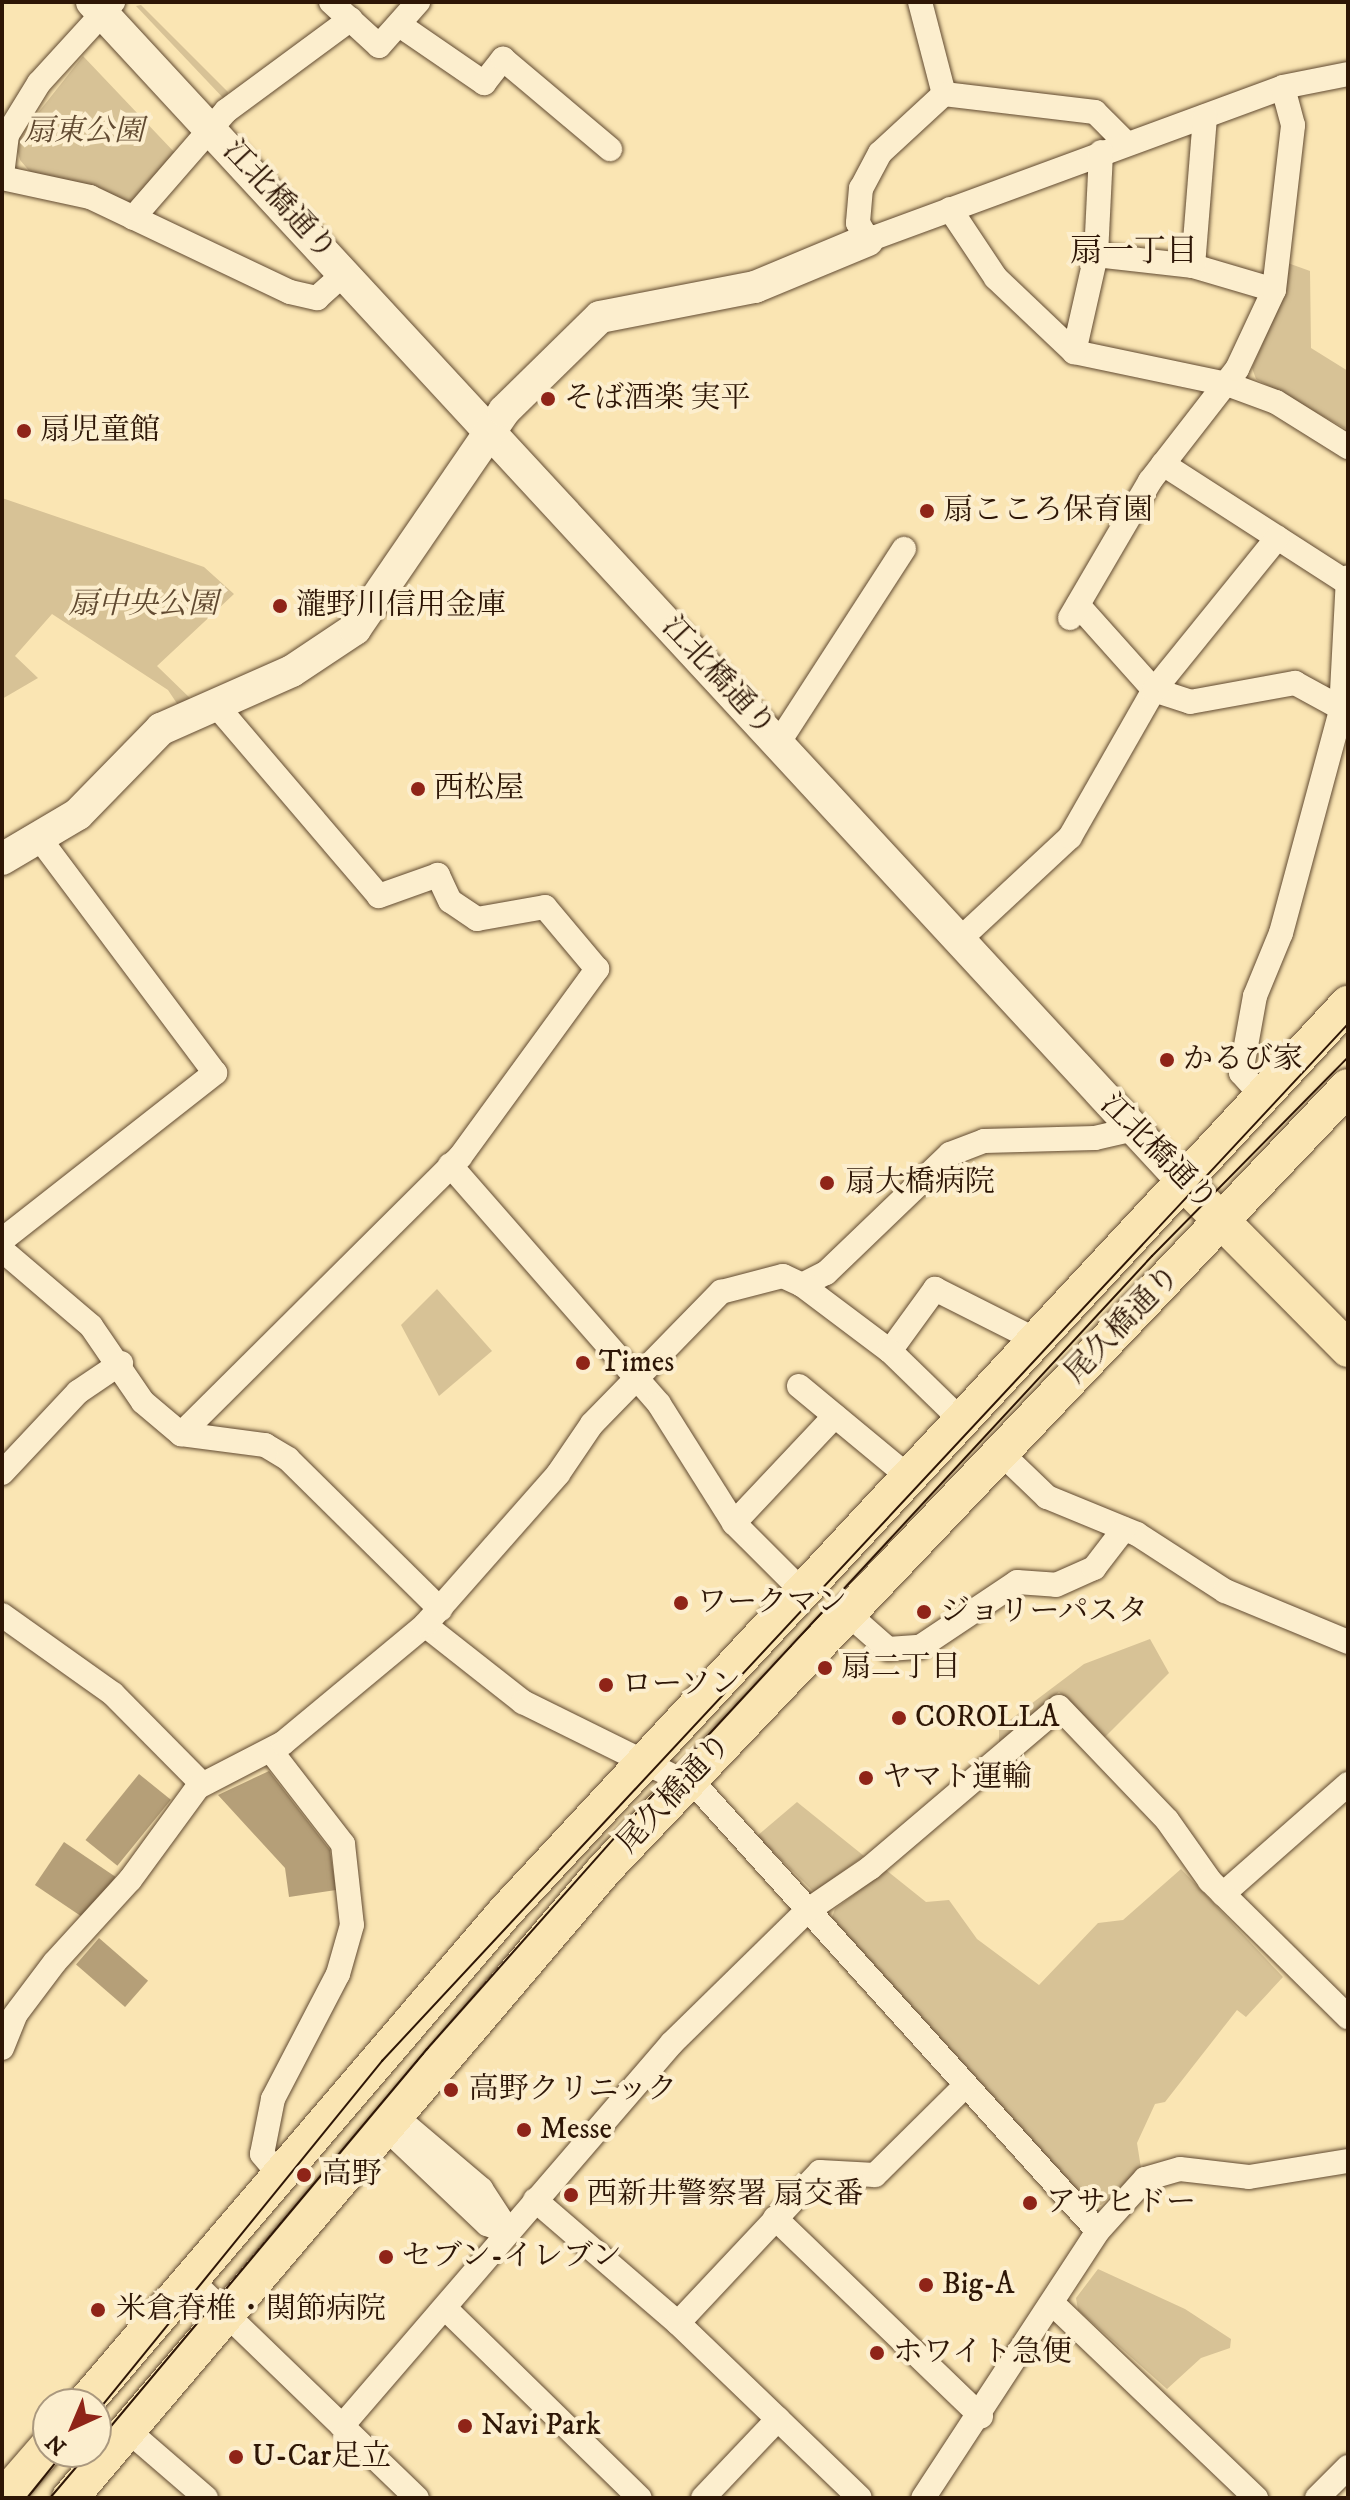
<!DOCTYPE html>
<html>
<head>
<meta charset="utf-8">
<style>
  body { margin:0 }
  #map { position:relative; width:1350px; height:2500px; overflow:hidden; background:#fae5b3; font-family:"IM FELL DW Pica","Noto Serif JP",serif }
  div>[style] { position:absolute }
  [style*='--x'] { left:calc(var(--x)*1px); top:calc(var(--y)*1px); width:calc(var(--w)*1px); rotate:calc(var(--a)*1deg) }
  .green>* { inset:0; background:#d7c296 }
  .water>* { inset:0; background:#b59f78; transform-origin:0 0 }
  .roads { filter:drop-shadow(0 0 2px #614a31) drop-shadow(0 0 2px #614a31) }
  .street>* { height:24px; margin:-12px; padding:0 12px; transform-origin:12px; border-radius:12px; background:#fceece }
  .secondary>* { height:32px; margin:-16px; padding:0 16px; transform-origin:16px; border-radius:16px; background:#fceece }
  .primary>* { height:36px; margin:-18px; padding:0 18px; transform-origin:18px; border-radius:18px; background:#fae5b3 }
  .tram>* { height:2px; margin:-1px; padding:0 1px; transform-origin:1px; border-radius:1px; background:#2e1606 }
  .dots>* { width:22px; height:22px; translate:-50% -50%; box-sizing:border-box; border:4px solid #fceece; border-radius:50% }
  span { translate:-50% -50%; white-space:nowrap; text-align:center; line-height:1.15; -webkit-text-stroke:8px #fceece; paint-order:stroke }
  .park-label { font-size:30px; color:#614a31; font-style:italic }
  .street-label { font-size:30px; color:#2e1606 }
  .poi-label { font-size:30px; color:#2e1606 }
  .left { translate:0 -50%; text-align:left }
  .neighbourhood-label { font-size:32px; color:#2e1606 }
  .frame { position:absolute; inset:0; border:4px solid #2e1606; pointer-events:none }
  .north { position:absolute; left:32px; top:2388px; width:80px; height:80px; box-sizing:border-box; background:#fceece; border:2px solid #aa987e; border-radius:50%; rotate:224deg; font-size:22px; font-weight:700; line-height:32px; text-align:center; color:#2e1606 }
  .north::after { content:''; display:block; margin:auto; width:28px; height:36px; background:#8f2418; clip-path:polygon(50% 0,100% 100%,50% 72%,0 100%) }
</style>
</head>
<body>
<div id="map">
  <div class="green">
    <div style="clip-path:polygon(141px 5px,228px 92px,226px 101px,136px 6px)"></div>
    <div style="clip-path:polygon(83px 56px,176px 154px,130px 204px,98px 187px,31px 173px,20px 160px,15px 142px)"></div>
    <div style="clip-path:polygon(1285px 262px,1310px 271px,1311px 348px,1348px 371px,1348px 430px,1256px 379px,1252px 368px,1285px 292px)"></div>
    <div style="clip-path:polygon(2px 498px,204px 567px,234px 594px,157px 666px,192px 700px,178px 705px,168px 690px,52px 614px,15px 656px,38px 678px,2px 699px)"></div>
    <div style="clip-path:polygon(437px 1289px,492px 1351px,439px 1396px,401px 1325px)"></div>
    <div style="clip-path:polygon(1150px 1639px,1169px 1673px,1104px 1738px,1059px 1692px,999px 1744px,999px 1728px,1084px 1664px)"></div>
    <div style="clip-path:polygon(797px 1802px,864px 1856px,814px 1892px,757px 1836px)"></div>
    <div style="clip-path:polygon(1181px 1869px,1283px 1977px,1246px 2017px,1237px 2010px,1165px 2102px,1155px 2104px,1137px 2143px,1141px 2168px,1101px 2205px,1089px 2205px,831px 1920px,835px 1909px,886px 1870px,926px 1902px,949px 1900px,977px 1939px,1039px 1985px,1098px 1923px,1123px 1920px)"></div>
    <div style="clip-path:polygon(1098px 2269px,1185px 2309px,1231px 2339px,1230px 2348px,1201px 2358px,1167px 2389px,1078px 2310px,1076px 2298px)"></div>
  </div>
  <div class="water">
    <div style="clip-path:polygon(269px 1771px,330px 1850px,336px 1890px,289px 1897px,285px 1868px,218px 1795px)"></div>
    <div style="left:139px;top:1774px;width:41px;height:85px;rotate:39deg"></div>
    <div style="left:64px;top:1842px;width:62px;height:52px;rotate:34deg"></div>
    <div style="left:99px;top:1938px;width:65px;height:35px;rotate:41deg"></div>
  </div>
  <div class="roads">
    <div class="street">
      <div style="--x:331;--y:2;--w:65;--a:42.5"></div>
      <div style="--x:379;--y:46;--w:59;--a:-48.4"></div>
      <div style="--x:920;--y:2;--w:95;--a:75.4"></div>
      <div style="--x:401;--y:26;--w:101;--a:34.5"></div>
      <div style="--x:484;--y:83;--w:31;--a:-52"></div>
      <div style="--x:503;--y:59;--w:140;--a:40.1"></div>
      <div style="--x:1126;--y:143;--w:44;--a:-135"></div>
      <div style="--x:1095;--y:112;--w:152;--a:-173.2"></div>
      <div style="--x:944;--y:94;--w:87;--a:137.3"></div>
      <div style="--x:880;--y:153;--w:40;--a:118"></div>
      <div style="--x:861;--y:188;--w:35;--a:95"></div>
      <div style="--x:858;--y:223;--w:20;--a:60"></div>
      <div style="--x:868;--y:240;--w:442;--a:-20.2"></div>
      <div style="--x:1283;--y:87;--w:66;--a:-11.3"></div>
      <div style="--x:2;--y:175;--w:40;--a:-82.9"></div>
      <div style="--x:7;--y:135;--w:61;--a:-58.4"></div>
      <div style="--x:39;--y:83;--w:110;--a:-47.6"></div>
      <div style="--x:2;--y:178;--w:90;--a:12.2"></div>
      <div style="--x:90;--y:197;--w:221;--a:25.4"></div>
      <div style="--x:290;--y:292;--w:28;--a:13"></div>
      <div style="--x:317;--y:298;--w:38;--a:-42"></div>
      <div style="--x:950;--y:209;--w:83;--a:56.3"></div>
      <div style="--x:996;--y:278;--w:108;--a:43.5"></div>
      <div style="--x:1074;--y:352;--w:156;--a:11.8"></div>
      <div style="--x:1227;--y:384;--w:52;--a:20.2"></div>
      <div style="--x:1276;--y:402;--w:85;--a:32"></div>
      <div style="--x:133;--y:218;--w:142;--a:-49"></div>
      <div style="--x:226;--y:111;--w:155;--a:-36.4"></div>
      <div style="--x:1096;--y:255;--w:98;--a:6.5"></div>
      <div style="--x:1193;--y:266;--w:84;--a:16.5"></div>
      <div style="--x:1193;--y:266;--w:150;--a:-85.4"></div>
      <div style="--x:1074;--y:352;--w:99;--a:-77.2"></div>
      <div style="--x:1096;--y:255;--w:103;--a:-87.2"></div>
      <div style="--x:1163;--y:464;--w:218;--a:32.8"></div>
      <div style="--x:1078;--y:605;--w:114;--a:48.2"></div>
      <div style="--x:1154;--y:690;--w:38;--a:18"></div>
      <div style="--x:1190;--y:702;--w:107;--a:-10.3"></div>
      <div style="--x:1295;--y:683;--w:60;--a:28.7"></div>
      <div style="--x:1070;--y:618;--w:159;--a:-59.7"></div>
      <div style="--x:1150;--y:481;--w:142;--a:-52.2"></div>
      <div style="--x:1237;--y:369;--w:87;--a:-64.9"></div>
      <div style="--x:1274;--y:290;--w:166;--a:-83.4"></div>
      <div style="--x:1293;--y:125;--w:39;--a:-105"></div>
      <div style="--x:779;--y:742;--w:230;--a:-57.1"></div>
      <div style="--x:957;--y:942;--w:154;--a:-42.9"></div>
      <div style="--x:1070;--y:837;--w:169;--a:-60.3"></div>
      <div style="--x:1154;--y:690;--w:196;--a:-51"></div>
      <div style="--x:1262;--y:1096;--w:31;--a:-132"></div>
      <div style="--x:1241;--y:1073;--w:78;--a:-79.7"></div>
      <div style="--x:1255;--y:996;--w:68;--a:-67.6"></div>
      <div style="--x:1281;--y:933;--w:230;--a:-74.9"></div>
      <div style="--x:1341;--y:711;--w:134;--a:-87"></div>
      <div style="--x:450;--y:1165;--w:317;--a:48.8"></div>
      <div style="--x:659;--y:1404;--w:141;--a:57.8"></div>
      <div style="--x:734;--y:1523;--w:98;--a:45"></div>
      <div style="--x:2;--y:1240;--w:271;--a:-38.1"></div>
      <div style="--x:215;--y:1073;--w:294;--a:-126.8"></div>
      <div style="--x:2;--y:1250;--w:117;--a:40.5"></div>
      <div style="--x:91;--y:1326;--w:92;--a:55.6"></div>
      <div style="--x:143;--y:1402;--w:50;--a:40.1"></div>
      <div style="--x:181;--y:1434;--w:85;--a:7.5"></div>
      <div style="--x:265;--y:1445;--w:27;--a:31"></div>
      <div style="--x:288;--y:1459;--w:214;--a:44.6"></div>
      <div style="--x:802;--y:1285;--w:27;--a:-27"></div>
      <div style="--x:826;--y:1273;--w:172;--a:-43.8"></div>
      <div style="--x:950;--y:1154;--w:36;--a:-21"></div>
      <div style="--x:984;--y:1141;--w:111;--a:-1.5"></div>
      <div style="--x:1095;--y:1138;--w:39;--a:-13"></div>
      <div style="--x:890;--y:1351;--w:77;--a:-54"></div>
      <div style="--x:935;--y:1289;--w:111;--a:26.8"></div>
      <div style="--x:799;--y:1386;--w:143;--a:39.6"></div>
      <div style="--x:181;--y:1434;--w:393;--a:-44.8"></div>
      <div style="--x:460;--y:1157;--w:233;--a:-53.9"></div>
      <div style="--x:597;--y:969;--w:81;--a:-130"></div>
      <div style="--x:545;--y:907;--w:69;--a:170"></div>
      <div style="--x:477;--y:919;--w:32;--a:-146"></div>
      <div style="--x:450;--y:901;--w:29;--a:-115"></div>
      <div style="--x:438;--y:875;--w:63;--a:160.4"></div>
      <div style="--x:379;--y:896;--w:251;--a:-130.5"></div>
      <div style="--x:1000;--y:1452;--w:65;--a:43.8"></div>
      <div style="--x:1047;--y:1497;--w:97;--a:22.3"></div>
      <div style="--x:1137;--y:1534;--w:105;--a:32.9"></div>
      <div style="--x:1225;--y:1591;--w:133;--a:22.5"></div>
      <div style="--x:2;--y:1473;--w:111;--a:-46.8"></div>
      <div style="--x:78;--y:1392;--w:52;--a:-34"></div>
      <div style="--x:734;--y:1523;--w:147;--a:-46.7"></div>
      <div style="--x:846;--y:1612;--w:56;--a:41.4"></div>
      <div style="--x:888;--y:1649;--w:32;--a:-4"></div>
      <div style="--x:920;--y:1647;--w:117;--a:-33.8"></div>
      <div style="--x:1017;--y:1582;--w:39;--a:4"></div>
      <div style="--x:1056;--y:1585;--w:42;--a:-24.1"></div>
      <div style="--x:1094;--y:1568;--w:49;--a:-52.4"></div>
      <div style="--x:2;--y:1615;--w:136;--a:35.4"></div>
      <div style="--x:113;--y:1694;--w:125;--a:45.3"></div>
      <div style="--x:425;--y:1625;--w:125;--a:38.2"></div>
      <div style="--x:523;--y:1702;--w:196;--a:26.3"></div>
      <div style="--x:699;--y:1789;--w:595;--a:47.93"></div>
      <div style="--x:1098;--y:2231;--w:319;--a:123.2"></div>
      <div style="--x:271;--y:1751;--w:118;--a:52.3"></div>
      <div style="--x:343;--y:1844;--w:81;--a:83.7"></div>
      <div style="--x:352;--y:1925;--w:51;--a:105.9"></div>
      <div style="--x:338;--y:1974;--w:141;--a:117.5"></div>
      <div style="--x:273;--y:2099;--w:56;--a:101.3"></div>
      <div style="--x:262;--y:2154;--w:25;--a:50"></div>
      <div style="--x:1223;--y:1894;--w:167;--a:-41.3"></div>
      <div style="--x:2;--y:2048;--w:35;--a:-68"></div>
      <div style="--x:15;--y:2015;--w:66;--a:-53"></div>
      <div style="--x:55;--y:1962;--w:111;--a:-47.6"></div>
      <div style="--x:130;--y:1880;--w:115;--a:-53.8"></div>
      <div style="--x:198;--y:1787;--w:96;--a:-27.4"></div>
      <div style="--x:283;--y:1743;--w:185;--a:-39.7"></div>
      <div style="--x:425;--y:1625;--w:201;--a:-48.6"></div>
      <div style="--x:558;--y:1474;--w:60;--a:-55.8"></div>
      <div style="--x:592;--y:1424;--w:185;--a:-45.7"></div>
      <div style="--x:721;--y:1292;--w:64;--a:-14.5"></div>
      <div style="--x:783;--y:1276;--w:21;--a:25"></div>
      <div style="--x:802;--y:1285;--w:110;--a:36.9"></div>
      <div style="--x:890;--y:1351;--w:98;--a:44.2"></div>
      <div style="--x:387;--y:2119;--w:15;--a:11"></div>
      <div style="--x:402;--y:2122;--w:104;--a:40.3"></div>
      <div style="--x:481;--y:2189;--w:51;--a:56.9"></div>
      <div style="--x:509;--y:2232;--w:23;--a:-160"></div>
      <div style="--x:487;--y:2224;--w:131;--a:-136.5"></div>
      <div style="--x:392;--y:2134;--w:16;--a:-108"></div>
      <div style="--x:535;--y:2200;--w:189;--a:40.7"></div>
      <div style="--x:678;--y:2323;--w:252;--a:43.9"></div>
      <div style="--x:775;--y:2218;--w:286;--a:43.9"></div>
      <div style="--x:1098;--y:2231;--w:70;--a:-47.9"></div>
      <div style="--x:1145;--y:2179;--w:36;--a:-16"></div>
      <div style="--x:1180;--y:2169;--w:69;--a:6.6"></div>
      <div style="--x:1249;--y:2177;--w:100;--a:-9.2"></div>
      <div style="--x:191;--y:2280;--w:314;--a:44"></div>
      <div style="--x:1053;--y:2304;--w:281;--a:43.7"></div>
      <div style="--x:445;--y:2308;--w:272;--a:44.3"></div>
      <div style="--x:678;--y:2323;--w:207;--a:-46.8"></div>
      <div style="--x:820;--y:2172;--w:55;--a:3.1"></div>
      <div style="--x:875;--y:2175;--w:127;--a:-44.7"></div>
      <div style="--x:342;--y:2426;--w:506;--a:-49.25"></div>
      <div style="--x:672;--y:2043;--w:189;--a:-44.4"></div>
      <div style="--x:807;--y:1911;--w:76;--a:-34.3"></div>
      <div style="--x:870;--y:1868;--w:248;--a:-40.4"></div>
      <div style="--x:1059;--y:1707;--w:156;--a:46.3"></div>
      <div style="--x:1167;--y:1820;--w:75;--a:54.8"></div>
      <div style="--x:1210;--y:1881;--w:194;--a:44.6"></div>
      <div style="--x:125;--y:2428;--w:107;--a:40.8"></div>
      <div style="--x:703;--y:2498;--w:109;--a:-46.5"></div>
      <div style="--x:1317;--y:2498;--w:44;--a:-45"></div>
    </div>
    <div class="secondary">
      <div style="--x:92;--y:2;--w:1607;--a:47.24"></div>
      <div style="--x:2;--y:859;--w:88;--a:-30.6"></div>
      <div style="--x:78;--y:814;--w:119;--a:-45.7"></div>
      <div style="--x:161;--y:729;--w:143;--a:-23.9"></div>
      <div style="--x:292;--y:671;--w:76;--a:-33.7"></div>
      <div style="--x:355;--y:629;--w:264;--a:-55.6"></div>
      <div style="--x:504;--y:411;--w:134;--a:-44.4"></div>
      <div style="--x:600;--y:317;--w:158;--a:-11"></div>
      <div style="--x:755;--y:287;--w:122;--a:-22.6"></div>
    </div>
    <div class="primary">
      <div style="--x:1183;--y:1182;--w:235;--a:45.3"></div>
      <div style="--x:84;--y:2404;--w:649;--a:-49.44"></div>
      <div style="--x:506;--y:1911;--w:1238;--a:-47.13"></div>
      <div style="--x:3;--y:2498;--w:69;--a:-49.1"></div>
      <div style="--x:70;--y:2498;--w:824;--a:-49.62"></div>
      <div style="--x:604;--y:1870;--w:1080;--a:-46.46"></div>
    </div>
  </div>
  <div class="tram">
    <div style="--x:96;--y:2413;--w:454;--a:-50.9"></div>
    <div style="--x:382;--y:2061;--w:1417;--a:-47.03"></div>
    <div style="--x:96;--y:2444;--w:515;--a:-50.04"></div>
    <div style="--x:427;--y:2049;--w:319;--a:-48.4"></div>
    <div style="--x:639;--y:1810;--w:755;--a:-47.2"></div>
    <div style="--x:1152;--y:1256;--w:279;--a:-45.4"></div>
    <div style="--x:27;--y:2498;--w:59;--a:-51.2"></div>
    <div style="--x:50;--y:2498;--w:60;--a:-49.7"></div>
  </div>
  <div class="dots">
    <div style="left:548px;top:399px;background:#8f2418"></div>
    <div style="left:24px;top:431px;background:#8f2418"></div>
    <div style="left:927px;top:511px;background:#8f2418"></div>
    <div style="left:280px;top:606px;background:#8f2418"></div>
    <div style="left:418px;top:789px;background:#8f2418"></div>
    <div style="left:1167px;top:1060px;background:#8f2418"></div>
    <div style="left:827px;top:1183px;background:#8f2418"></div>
    <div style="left:583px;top:1363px;background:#8f2418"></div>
    <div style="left:681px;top:1603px;background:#8f2418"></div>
    <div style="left:924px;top:1612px;background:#8f2418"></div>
    <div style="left:825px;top:1668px;background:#8f2418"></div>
    <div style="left:606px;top:1685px;background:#8f2418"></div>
    <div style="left:899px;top:1718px;background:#8f2418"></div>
    <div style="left:866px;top:1778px;background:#8f2418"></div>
    <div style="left:451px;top:2090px;background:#8f2418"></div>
    <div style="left:524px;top:2130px;background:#8f2418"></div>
    <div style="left:304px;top:2175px;background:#8f2418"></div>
    <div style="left:571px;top:2195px;background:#8f2418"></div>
    <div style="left:1030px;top:2203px;background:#8f2418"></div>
    <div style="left:386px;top:2257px;background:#8f2418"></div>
    <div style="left:926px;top:2285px;background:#8f2418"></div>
    <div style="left:98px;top:2310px;background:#8f2418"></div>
    <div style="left:877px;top:2353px;background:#8f2418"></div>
    <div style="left:465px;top:2426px;background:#8f2418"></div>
    <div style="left:236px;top:2457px;background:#8f2418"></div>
  </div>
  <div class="park-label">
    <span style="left:84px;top:132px">扇東公園</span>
    <span style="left:143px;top:605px">扇中央公園</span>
  </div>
  <div class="street-label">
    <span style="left:279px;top:201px;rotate:47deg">江北橋通り</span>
    <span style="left:718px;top:677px;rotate:47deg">江北橋通り</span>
    <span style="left:1158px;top:1153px;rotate:45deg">江北橋通り</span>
    <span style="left:1123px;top:1325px;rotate:-46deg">尾久橋通り</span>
    <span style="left:675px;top:1794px;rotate:-47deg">尾久橋通り</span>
  </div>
  <div class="poi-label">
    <span class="left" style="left:564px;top:399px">そば酒楽 実平</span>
    <span class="left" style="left:40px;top:431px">扇児童館</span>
    <span class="left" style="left:943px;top:511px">扇こころ保育園</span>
    <span class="left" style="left:296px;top:606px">瀧野川信用金庫</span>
    <span class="left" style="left:434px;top:789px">西松屋</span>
    <span class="left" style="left:1183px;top:1060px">かるび家</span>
    <span class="left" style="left:845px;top:1183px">扇大橋病院</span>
    <span class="left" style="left:599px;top:1363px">Times</span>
    <span class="left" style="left:697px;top:1603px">ワークマン</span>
    <span class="left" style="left:940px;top:1612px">ジョリーパスタ</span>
    <span class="left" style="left:841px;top:1668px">扇二丁目</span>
    <span class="left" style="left:622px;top:1685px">ローソン</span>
    <span class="left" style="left:915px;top:1718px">COROLLA</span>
    <span class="left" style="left:882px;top:1778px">ヤマト運輸</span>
    <span class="left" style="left:469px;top:2090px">高野クリニック</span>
    <span class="left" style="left:540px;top:2130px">Messe</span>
    <span class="left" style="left:322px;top:2175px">高野</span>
    <span class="left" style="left:587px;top:2195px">西新井警察署 扇交番</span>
    <span class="left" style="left:1046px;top:2203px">アサヒドー</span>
    <span class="left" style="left:402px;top:2257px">セブン-イレブン</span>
    <span class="left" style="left:942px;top:2285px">Big-A</span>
    <span class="left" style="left:116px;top:2310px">米倉脊椎・関節病院</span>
    <span class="left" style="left:893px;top:2353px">ホワイト急便</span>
    <span class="left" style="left:481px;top:2426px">Navi Park</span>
    <span class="left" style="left:252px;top:2457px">U-Car足立</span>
  </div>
  <div class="neighbourhood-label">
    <span style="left:1134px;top:252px">扇一丁目</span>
  </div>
  <div class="frame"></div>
  <div class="north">N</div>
</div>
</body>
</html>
